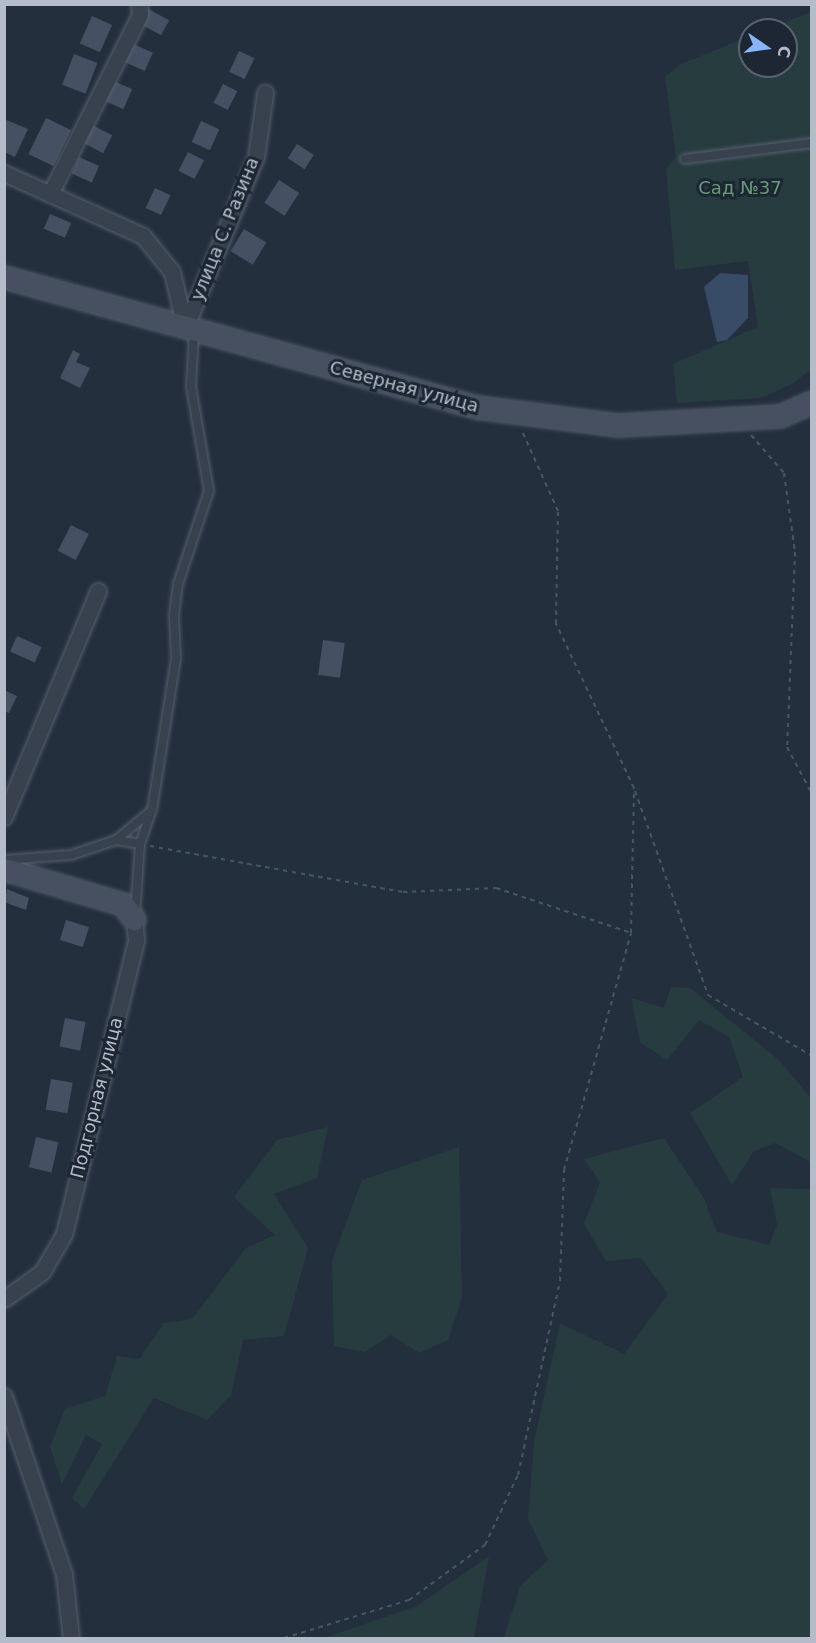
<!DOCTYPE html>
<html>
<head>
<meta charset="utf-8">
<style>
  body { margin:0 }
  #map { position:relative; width:816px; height:1643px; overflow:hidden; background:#242f3e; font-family:"DejaVu Sans",sans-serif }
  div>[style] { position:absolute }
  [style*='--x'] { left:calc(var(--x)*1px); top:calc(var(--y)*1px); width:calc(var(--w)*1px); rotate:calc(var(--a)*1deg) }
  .green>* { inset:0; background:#263c3f }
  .water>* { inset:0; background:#394c67 }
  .building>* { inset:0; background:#455162; transform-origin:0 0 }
  .path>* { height:2px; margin-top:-1px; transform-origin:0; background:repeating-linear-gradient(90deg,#44595c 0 4.5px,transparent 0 9px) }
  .roads { filter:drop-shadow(0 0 2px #565f6c) drop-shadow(0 0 2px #565f6c) }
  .lane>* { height:8px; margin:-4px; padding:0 4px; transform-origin:4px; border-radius:4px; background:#38414e }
  .street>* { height:15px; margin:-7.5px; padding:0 7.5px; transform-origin:7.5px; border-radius:7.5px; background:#38414e }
  .secondary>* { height:21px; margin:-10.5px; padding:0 10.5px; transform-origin:10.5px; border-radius:10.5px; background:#465061 }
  span { translate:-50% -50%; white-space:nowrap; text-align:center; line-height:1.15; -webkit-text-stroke:6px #1d2633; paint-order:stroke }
  .park-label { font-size:18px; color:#6b9a76 }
  .street-label { font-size:18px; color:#b4bcc9 }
  .frame { position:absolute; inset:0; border:6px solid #b4bcc9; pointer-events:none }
  .north { position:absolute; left:738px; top:18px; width:60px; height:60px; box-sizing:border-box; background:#1d2633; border:2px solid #59626f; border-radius:50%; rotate:103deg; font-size:16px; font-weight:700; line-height:24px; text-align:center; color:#b4bcc9 }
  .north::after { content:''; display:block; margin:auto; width:21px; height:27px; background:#8ab4f8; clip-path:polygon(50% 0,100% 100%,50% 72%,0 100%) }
</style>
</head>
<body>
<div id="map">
  <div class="green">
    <div style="clip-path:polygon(811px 12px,811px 370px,790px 385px,760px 398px,677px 403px,673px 364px,758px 327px,748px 261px,675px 270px,666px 169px,676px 157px,665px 77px,681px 64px,750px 36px,750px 66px,786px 66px,786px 30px,766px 30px)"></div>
    <div style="clip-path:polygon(671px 987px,690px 988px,779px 1060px,811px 1098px,811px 1162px,775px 1143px,754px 1151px,732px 1185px,690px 1113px,743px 1077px,729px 1037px,699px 1020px,667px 1060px,640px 1042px,631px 998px,664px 1008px)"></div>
    <div style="clip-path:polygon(328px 1127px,317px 1178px,274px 1194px,308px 1248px,284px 1336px,243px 1340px,231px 1395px,207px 1420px,154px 1398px,84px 1509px,72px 1498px,102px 1444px,86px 1435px,62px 1484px,50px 1447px,65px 1409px,105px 1396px,117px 1356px,139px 1359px,164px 1323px,192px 1319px,246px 1248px,275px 1235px,234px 1197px,277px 1140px)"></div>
    <div style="clip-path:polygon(664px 1138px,704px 1198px,717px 1232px,769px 1245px,777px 1225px,770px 1188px,811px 1189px,811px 1638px,504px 1638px,520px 1586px,548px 1560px,528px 1519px,534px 1442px,560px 1323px,624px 1354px,668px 1294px,641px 1258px,606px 1261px,584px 1224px,600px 1182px,584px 1159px)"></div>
    <div style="clip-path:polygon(459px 1147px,462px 1298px,448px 1340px,419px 1353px,391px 1335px,365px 1352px,334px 1346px,332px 1261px,362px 1180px)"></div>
    <div style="clip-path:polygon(489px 1556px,474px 1638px,324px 1638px,417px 1606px)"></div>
  </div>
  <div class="water">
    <div style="clip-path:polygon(720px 273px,748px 275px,748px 318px,727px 340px,717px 342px,704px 287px)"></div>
  </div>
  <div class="building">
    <div style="left:148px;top:9px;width:24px;height:17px;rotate:28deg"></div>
    <div style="left:92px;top:16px;width:22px;height:30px;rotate:24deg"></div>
    <div style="left:131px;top:43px;width:24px;height:20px;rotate:24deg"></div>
    <div style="left:239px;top:51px;width:17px;height:23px;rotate:25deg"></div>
    <div style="left:74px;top:54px;width:25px;height:33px;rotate:21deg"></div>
    <div style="left:114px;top:81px;width:20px;height:22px;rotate:24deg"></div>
    <div style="left:223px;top:84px;width:16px;height:21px;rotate:27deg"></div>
    <div style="left:46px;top:118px;width:28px;height:40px;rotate:26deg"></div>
    <div style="clip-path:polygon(4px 119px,28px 129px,15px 157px,4px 152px)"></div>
    <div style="left:201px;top:121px;width:20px;height:23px;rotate:24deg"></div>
    <div style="left:90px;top:124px;width:25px;height:20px;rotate:27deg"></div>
    <div style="left:297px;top:144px;width:20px;height:17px;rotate:33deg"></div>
    <div style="left:188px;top:152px;width:18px;height:21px;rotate:27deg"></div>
    <div style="left:79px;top:157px;width:22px;height:18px;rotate:24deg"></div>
    <div style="left:279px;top:180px;width:24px;height:27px;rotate:33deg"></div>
    <div style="left:155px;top:188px;width:17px;height:22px;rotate:25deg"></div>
    <div style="left:50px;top:214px;width:23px;height:16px;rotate:23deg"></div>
    <div style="left:244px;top:229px;width:26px;height:26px;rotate:31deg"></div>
    <div style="clip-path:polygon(73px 350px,80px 354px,76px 362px,90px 368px,80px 388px,60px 378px)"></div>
    <div style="left:71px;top:525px;width:20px;height:29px;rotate:27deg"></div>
    <div style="left:17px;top:636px;width:27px;height:17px;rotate:24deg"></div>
    <div style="left:323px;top:640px;width:22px;height:35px;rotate:8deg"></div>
    <div style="clip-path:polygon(4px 690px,17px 696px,9px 713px,4px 711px)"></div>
    <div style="clip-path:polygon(7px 889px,29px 898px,26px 910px,4px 902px)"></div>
    <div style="left:66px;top:920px;width:24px;height:21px;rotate:17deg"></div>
    <div style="left:65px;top:1018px;width:21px;height:29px;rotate:11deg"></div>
    <div style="left:51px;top:1079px;width:22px;height:31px;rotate:10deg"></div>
    <div style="left:36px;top:1137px;width:23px;height:31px;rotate:13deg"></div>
  </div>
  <div class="path">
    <div style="--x:751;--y:435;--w:50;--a:49"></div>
    <div style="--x:784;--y:473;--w:80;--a:82.1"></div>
    <div style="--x:795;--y:552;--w:195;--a:92.3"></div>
    <div style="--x:787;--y:747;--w:53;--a:62"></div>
    <div style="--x:635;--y:791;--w:217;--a:70.3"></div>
    <div style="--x:708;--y:995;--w:121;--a:30.4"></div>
    <div style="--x:150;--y:846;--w:257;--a:10.3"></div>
    <div style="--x:403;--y:892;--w:93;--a:-2.5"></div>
    <div style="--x:496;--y:888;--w:142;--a:18.4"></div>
    <div style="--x:284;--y:1638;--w:131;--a:-16.9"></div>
    <div style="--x:409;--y:1600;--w:94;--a:-35.9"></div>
    <div style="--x:485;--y:1545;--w:77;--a:-64.8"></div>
    <div style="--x:518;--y:1475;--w:198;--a:-77.8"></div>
    <div style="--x:560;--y:1281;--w:111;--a:-87.9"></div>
    <div style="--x:564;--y:1170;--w:246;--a:-74.2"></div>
    <div style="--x:631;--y:933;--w:145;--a:-88.8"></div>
    <div style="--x:634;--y:788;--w:182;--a:-115.4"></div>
    <div style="--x:556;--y:624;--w:113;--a:-89"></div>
    <div style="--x:558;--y:511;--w:88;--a:-114.2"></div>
  </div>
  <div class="roads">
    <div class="lane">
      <div style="--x:685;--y:159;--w:128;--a:-7.2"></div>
      <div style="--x:116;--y:840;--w:24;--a:9"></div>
      <div style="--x:4;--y:860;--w:67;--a:-4.3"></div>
      <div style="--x:71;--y:855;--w:47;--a:-18.4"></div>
      <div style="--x:116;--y:840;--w:45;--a:-39.6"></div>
      <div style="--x:135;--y:915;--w:71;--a:-86"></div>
      <div style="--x:140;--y:844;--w:36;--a:-71"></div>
      <div style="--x:152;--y:810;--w:154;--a:-81"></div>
      <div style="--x:176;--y:658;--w:43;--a:-92.7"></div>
      <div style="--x:174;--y:615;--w:31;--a:-83"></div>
      <div style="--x:178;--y:584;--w:98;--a:-71.6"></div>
      <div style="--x:209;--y:491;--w:106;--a:-99.8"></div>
      <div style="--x:191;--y:387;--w:56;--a:-86.9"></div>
    </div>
    <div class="street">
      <div style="--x:4;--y:173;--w:153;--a:24.4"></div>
      <div style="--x:143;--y:236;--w:46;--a:51.1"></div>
      <div style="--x:172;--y:272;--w:57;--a:76.9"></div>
      <div style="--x:50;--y:194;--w:201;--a:-63.4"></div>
      <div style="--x:140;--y:14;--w:10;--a:-96"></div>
      <div style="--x:185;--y:328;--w:185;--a:-67.5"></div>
      <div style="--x:256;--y:157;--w:65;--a:-82"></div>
      <div style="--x:4;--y:817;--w:245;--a:-67.4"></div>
      <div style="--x:4;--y:1299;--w:47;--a:-35.4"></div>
      <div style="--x:42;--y:1272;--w:44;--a:-59.9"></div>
      <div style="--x:64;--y:1234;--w:303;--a:-76.2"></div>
      <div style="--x:136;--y:940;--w:21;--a:-95"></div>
      <div style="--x:4;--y:1396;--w:188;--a:71.4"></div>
      <div style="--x:64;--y:1574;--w:64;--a:83.8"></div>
    </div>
    <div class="secondary">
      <div style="--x:4;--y:277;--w:491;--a:15.4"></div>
      <div style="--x:477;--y:407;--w:142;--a:7.3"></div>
      <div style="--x:618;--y:425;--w:162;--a:-3.2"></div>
      <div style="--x:780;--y:416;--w:35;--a:-24"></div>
      <div style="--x:4;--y:869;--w:124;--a:16.4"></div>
      <div style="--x:123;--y:904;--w:19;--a:54"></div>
    </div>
  </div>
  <div class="park-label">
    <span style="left:740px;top:188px">Сад №37</span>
  </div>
  <div class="street-label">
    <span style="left:225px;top:229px;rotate:-68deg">улица С. Разина</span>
    <span style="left:404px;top:387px;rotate:15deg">Северная улица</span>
    <span style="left:97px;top:1098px;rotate:-76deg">Подгорная улица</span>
  </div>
  <div class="frame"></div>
  <div class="north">С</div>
</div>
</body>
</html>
